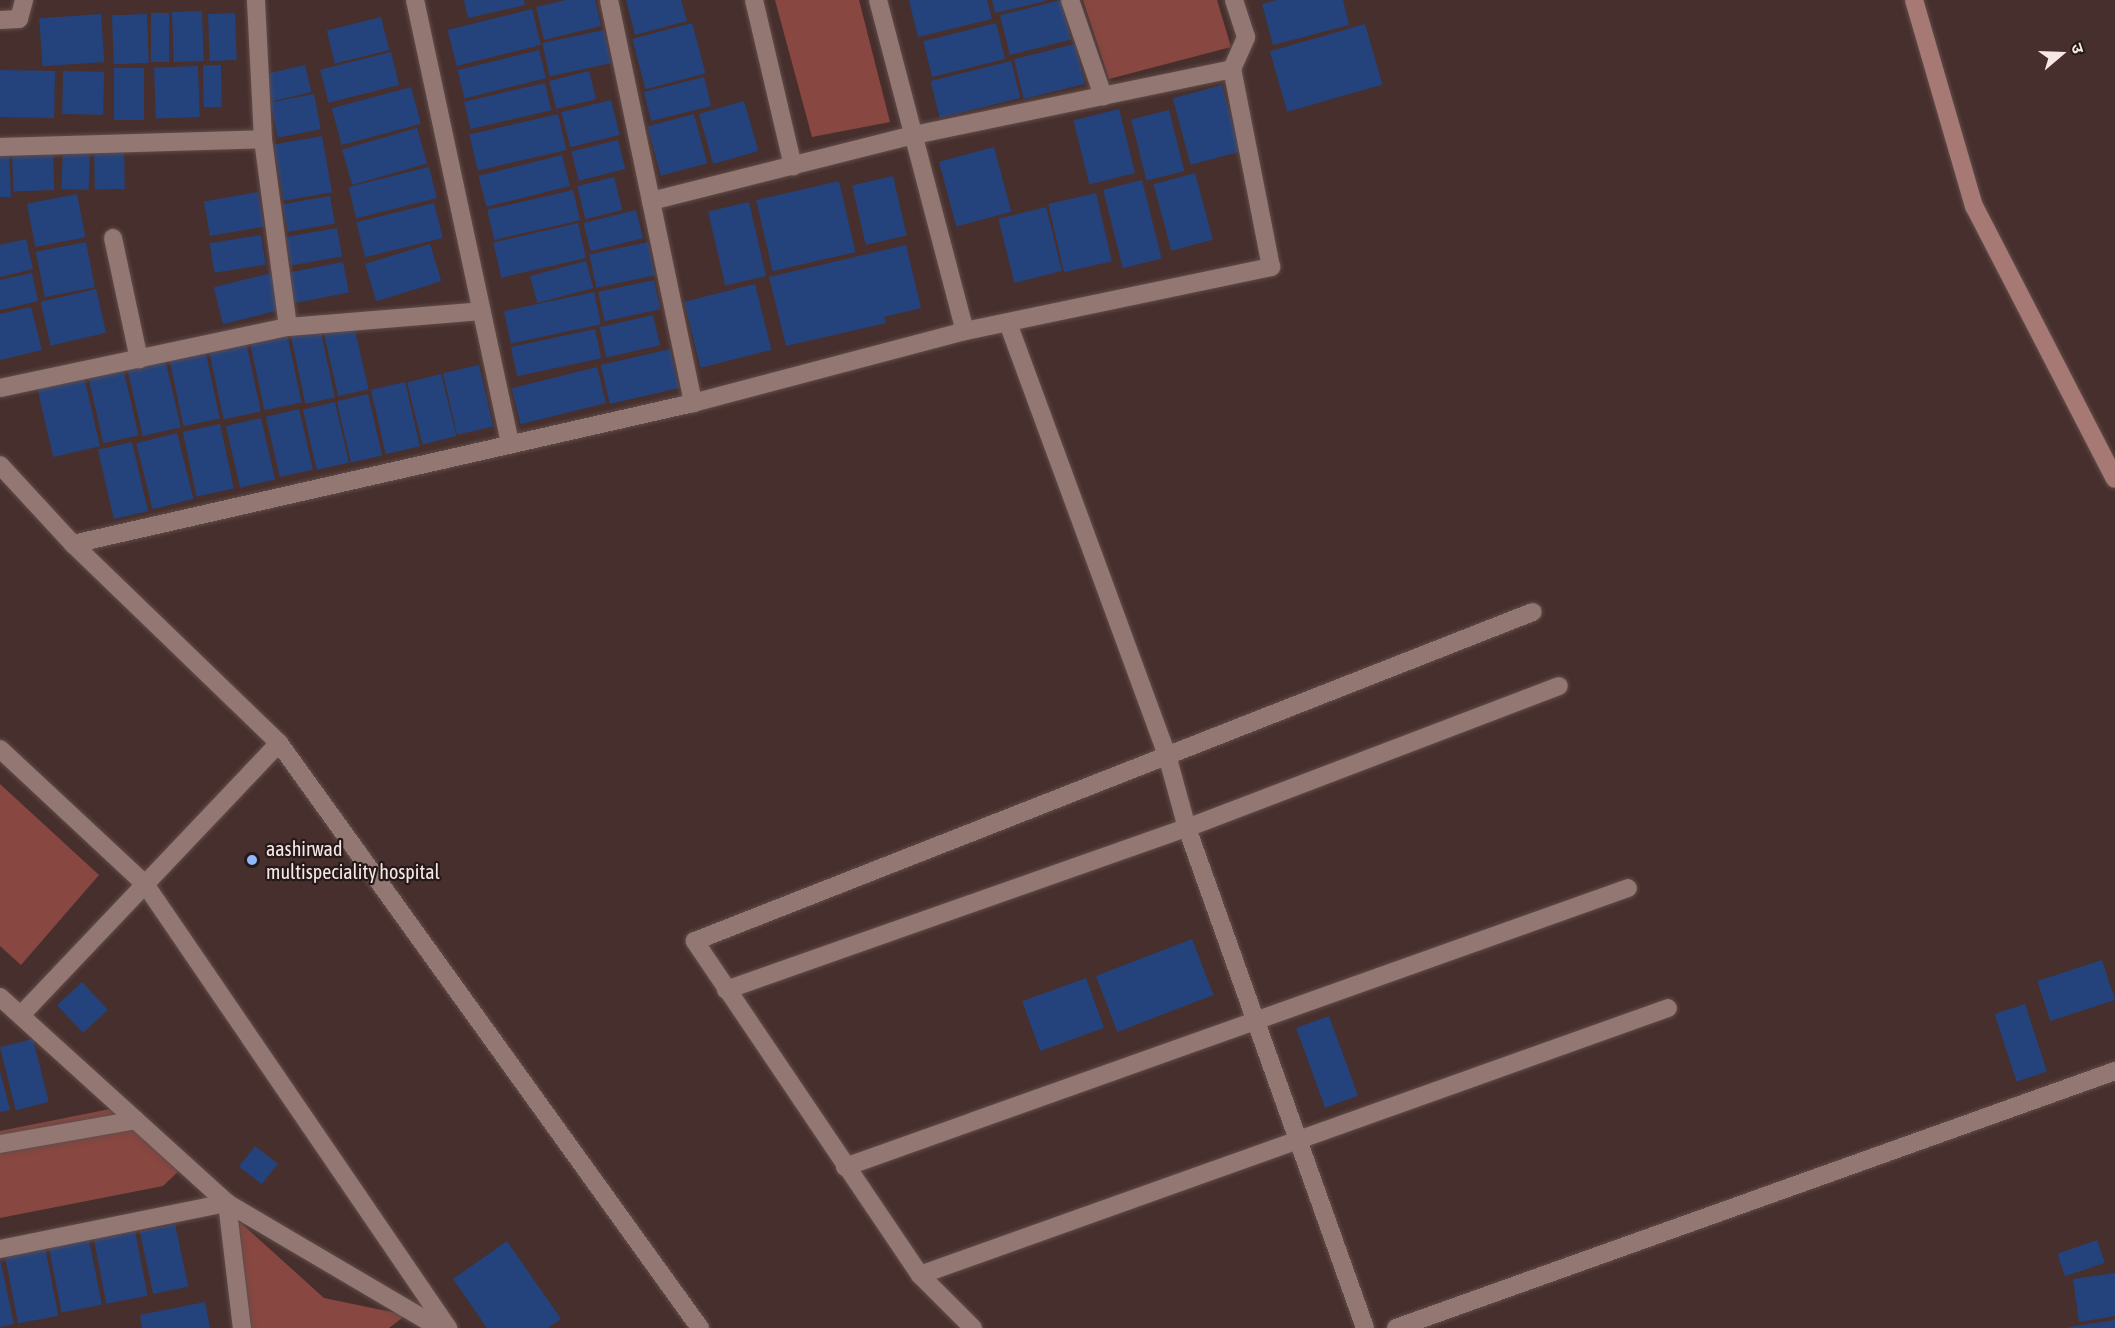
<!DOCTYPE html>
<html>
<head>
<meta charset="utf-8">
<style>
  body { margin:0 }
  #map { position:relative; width:2115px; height:1328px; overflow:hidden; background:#462f2c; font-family:"Asap Condensed","Noto Sans Devanagari",sans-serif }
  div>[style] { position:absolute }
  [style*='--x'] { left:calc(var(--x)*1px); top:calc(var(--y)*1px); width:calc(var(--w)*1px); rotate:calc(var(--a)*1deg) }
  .green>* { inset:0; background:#884740 }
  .building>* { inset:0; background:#24437d; transform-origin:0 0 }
  .roads { filter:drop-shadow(0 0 2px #614c4a) drop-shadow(0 0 2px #614c4a) }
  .street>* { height:18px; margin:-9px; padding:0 9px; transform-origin:9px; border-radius:9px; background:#937773 }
  .secondary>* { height:18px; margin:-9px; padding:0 9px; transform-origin:9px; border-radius:9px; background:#a77974 }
  .dots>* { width:16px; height:16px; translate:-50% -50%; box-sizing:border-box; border:3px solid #251a19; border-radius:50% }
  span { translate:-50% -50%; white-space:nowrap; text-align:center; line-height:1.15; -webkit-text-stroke:4.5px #251a19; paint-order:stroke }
  .poi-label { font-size:20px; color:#f7e7e5 }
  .left { translate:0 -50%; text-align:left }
  .north { position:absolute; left:2031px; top:24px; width:60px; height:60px; -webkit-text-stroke:4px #251a19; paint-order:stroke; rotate:71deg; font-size:16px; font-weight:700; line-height:24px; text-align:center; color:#f7e7e5 }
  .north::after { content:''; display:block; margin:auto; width:21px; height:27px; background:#f7e7e5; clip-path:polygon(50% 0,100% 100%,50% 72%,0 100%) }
</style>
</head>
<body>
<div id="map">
  <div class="green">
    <div style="clip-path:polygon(775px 0,859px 0,890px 122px,812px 137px)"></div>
    <div style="clip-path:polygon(1083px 0,1217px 0,1231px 47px,1109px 79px)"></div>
    <div style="clip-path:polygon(0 784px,99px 875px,21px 965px,0 946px)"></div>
    <div style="clip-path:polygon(115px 1108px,180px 1170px,163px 1186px,0 1218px,0 1131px)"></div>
    <div style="clip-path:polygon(231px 1222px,241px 1223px,324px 1298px,406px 1315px,389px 1328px,248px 1328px)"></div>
  </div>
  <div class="building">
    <div style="clip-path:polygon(464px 0,524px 0,525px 5px,468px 18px)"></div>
    <div style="clip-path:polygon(566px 0,595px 0,601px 26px,544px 40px,536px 7px)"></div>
    <div style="clip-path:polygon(626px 0,681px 0,687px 21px,635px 35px)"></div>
    <div style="clip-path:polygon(909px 0,987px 0,992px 19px,918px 37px)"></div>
    <div style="clip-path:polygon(992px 0,1046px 0,1046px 1px,995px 13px)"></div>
    <div style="left:1061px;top:0;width:41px;height:63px;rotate:76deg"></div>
    <div style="clip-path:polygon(1277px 0,1343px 0,1349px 25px,1273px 45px,1262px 4px)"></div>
    <div style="left:532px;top:9px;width:37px;height:87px;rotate:76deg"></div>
    <div style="left:202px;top:11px;width:50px;height:30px;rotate:88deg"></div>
    <div style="left:151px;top:13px;width:18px;height:49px"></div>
    <div style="left:235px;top:13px;width:47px;height:27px;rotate:88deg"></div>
    <div style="left:101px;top:14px;width:48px;height:62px;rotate:86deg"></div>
    <div style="left:147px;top:14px;width:49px;height:35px;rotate:88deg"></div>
    <div style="left:381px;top:17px;width:34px;height:56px;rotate:76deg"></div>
    <div style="left:692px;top:23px;width:52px;height:62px;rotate:75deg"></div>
    <div style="left:996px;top:23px;width:37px;height:75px;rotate:76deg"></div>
    <div style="left:1365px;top:24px;width:63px;height:99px;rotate:74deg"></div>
    <div style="left:604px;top:30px;width:34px;height:63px;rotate:78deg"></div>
    <div style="left:1075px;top:44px;width:41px;height:63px;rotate:76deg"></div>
    <div style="left:539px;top:50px;width:29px;height:84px;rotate:76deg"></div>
    <div style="left:391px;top:52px;width:34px;height:73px;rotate:76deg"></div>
    <div style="left:1011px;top:61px;width:38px;height:83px;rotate:76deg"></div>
    <div style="left:221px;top:65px;width:42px;height:18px;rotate:89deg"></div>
    <div style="left:305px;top:65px;width:28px;height:41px;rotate:77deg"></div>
    <div style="left:198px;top:66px;width:51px;height:44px;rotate:88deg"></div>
    <div style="left:114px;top:68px;width:30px;height:52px"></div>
    <div style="left:0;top:70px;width:55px;height:47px;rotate:1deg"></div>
    <div style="left:63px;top:71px;width:41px;height:43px;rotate:1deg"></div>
    <div style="left:589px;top:71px;width:29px;height:41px;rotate:76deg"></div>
    <div style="left:704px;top:77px;width:30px;height:62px;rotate:76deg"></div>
    <div style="left:545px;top:83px;width:28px;height:83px;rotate:77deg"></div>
    <div style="left:1222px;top:85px;width:69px;height:51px;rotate:75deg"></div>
    <div style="left:411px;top:87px;width:38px;height:82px;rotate:75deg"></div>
    <div style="left:314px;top:94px;width:36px;height:44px;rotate:79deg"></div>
    <div style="left:611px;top:100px;width:36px;height:51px;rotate:76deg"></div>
    <div style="left:744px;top:101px;width:52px;height:47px;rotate:74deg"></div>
    <div style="left:1119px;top:109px;width:66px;height:47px;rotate:76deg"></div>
    <div style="left:1169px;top:110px;width:63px;height:39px;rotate:76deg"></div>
    <div style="left:558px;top:114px;width:37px;height:91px;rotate:77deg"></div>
    <div style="left:694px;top:114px;width:51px;height:48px;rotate:75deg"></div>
    <div style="left:417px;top:128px;width:37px;height:78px;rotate:74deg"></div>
    <div style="left:322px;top:136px;width:57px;height:49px;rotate:80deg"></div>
    <div style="left:618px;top:140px;width:30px;height:48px;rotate:76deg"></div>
    <div style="left:124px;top:146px;width:43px;height:30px;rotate:89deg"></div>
    <div style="left:63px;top:147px;width:27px;height:42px;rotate:2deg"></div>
    <div style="left:994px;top:147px;width:67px;height:57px;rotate:75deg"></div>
    <div style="clip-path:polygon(9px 149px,11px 197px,0 197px,0 150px)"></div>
    <div style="left:53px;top:152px;width:38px;height:41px;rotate:88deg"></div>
    <div style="left:562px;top:155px;width:32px;height:86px;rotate:76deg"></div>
    <div style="left:429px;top:167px;width:32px;height:83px;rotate:76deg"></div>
    <div style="left:1195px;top:173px;width:69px;height:43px;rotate:75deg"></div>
    <div style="left:893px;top:176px;width:61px;height:42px;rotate:77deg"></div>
    <div style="left:614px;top:177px;width:34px;height:38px;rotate:76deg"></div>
    <div style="left:1142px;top:180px;width:81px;height:40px;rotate:76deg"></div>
    <div style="left:839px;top:181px;width:73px;height:85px;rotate:77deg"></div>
    <div style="left:573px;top:190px;width:31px;height:88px;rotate:77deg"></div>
    <div style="left:258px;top:192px;width:35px;height:55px;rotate:80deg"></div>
    <div style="left:1096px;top:193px;width:70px;height:49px;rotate:77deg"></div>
    <div style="left:77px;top:194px;width:44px;height:51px;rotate:79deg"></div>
    <div style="left:330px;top:196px;width:28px;height:48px;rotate:80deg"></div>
    <div style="left:749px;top:202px;width:76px;height:42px;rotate:77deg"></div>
    <div style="left:434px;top:203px;width:36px;height:80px;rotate:76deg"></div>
    <div style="left:1046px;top:207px;width:66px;height:49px;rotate:76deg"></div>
    <div style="left:636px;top:210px;width:29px;height:54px;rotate:76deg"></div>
    <div style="left:578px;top:223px;width:36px;height:87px;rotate:77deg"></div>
    <div style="left:337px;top:228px;width:29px;height:52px;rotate:80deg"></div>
    <div style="left:261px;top:235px;width:30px;height:52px;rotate:81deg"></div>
    <div style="clip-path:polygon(26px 239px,33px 269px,0 277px,0 245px)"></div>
    <div style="left:86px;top:242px;width:46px;height:51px;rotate:79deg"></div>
    <div style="left:648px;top:242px;width:34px;height:60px;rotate:78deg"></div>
    <div style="left:430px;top:244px;width:39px;height:68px;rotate:73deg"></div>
    <div style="clip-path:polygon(906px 245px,921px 308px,884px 317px,886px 323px,786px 346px,769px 277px)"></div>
    <div style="left:586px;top:261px;width:28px;height:58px;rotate:75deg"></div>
    <div style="left:343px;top:262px;width:31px;height:55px;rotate:79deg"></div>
    <div style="clip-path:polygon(32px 273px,38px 301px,0 310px,0 280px)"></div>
    <div style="left:271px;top:273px;width:38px;height:59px;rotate:76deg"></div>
    <div style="left:654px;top:280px;width:30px;height:57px;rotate:78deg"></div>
    <div style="left:755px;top:284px;width:68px;height:73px;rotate:76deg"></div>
    <div style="left:96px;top:289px;width:45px;height:57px;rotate:77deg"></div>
    <div style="left:594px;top:292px;width:33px;height:92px;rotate:78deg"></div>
    <div style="clip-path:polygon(31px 307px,42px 350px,0 360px,0 314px)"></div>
    <div style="left:653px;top:315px;width:31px;height:55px;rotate:77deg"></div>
    <div style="left:353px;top:322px;width:69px;height:31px;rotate:77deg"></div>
    <div style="left:320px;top:328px;width:71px;height:30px;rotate:78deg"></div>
    <div style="left:595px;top:329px;width:30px;height:86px;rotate:78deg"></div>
    <div style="left:287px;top:334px;width:70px;height:38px;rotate:78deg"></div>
    <div style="left:246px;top:342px;width:71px;height:38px;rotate:78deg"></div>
    <div style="left:205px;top:349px;width:71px;height:37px;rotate:78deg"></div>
    <div style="left:670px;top:349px;width:40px;height:71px;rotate:77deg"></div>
    <div style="left:165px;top:359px;width:70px;height:39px;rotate:77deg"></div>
    <div style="left:479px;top:365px;width:63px;height:37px;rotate:77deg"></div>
    <div style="left:597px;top:367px;width:37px;height:88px;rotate:76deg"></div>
    <div style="left:123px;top:368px;width:69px;height:36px;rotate:77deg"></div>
    <div style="left:441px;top:374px;width:64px;height:35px;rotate:76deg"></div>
    <div style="left:84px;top:377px;width:71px;height:48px;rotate:77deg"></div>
    <div style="left:405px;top:382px;width:66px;height:35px;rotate:77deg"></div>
    <div style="left:368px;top:394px;width:63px;height:32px;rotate:77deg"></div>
    <div style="left:335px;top:402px;width:62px;height:33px;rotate:77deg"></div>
    <div style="left:299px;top:409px;width:62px;height:34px;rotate:77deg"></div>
    <div style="left:261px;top:418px;width:63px;height:36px;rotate:77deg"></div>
    <div style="left:220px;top:424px;width:66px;height:38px;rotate:78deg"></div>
    <div style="left:177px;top:433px;width:68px;height:42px;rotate:76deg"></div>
    <div style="left:132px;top:442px;width:71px;height:35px;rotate:77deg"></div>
    <div style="left:1192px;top:939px;width:60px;height:103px;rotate:69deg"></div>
    <div style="left:2102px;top:960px;width:42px;height:68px;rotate:72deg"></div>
    <div style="left:1086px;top:978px;width:53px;height:68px;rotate:70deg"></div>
    <div style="left:82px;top:982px;width:38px;height:34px;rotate:47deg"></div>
    <div style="left:2025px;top:1004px;width:71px;height:32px;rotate:72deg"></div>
    <div style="left:1329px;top:1016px;width:85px;height:35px;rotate:70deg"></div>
    <div style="left:33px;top:1039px;width:65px;height:34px;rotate:76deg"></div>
    <div style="clip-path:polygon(0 1071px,10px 1110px,0 1112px)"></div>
    <div style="left:255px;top:1146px;width:29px;height:26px;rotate:38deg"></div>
    <div style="left:175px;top:1224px;width:64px;height:36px;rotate:78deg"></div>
    <div style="left:135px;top:1231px;width:66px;height:42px;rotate:79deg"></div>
    <div style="left:89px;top:1239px;width:67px;height:41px;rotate:79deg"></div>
    <div style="left:2097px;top:1240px;width:24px;height:42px;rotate:71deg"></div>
    <div style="clip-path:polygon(507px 1241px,561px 1319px,548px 1328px,487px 1328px,453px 1279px)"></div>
    <div style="left:45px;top:1247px;width:70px;height:41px;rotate:79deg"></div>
    <div style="clip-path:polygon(0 1259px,14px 1324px,0 1327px)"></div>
    <div style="clip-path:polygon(2115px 1273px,2115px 1316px,2079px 1322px,2073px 1279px)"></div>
    <div style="clip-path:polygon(205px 1302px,210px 1328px,142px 1328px,140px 1315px)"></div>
    <div style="clip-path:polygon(2115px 1320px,2115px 1328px,2069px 1328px,2069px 1327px)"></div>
  </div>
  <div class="roads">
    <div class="street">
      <div style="--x:415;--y:0;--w:452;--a:77.9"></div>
      <div style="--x:609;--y:0;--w:412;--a:78.2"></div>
      <div style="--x:754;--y:0;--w:171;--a:76.8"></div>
      <div style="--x:878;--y:0;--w:342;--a:75.3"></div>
      <div style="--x:1070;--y:0;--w:102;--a:71"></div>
      <div style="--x:0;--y:20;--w:19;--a:-3"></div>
      <div style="--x:19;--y:19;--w:20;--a:-75"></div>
      <div style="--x:0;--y:147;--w:263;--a:-1.7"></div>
      <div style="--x:651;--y:201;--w:271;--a:-14.1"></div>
      <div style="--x:914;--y:135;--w:325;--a:-11.7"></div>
      <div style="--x:113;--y:238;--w:124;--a:77.9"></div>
      <div style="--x:1008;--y:323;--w:460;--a:69.8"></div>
      <div style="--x:1167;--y:755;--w:76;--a:74.7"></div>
      <div style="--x:1187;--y:828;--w:531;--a:70.4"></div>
      <div style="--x:288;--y:327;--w:194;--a:-4.7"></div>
      <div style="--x:0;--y:388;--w:294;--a:-12"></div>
      <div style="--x:288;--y:327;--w:190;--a:-97.6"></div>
      <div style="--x:263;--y:139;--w:139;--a:-92.9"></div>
      <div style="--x:0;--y:465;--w:108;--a:47.3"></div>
      <div style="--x:73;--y:544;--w:286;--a:44"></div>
      <div style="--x:279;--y:743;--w:721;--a:54.26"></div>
      <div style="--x:73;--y:544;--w:636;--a:-12.81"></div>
      <div style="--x:693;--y:403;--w:281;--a:-14.8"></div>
      <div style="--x:965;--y:331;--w:313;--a:-11.8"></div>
      <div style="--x:1271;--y:267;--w:202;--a:-101.1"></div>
      <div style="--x:1232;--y:69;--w:35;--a:-66"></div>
      <div style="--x:1246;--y:37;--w:39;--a:-108"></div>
      <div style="--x:0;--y:749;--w:198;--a:43"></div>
      <div style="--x:145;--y:884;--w:538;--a:55.69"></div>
      <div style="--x:726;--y:990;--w:489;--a:-19.4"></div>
      <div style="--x:1187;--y:828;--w:398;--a:-20.9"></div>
      <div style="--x:0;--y:997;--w:307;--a:42.2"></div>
      <div style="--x:227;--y:1203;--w:246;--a:30.5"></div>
      <div style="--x:21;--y:1015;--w:375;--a:-46.5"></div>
      <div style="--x:0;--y:1144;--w:138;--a:-10"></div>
      <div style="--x:845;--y:1167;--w:831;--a:-19.61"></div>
      <div style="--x:0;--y:1249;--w:232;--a:-11.5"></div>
      <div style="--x:227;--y:1203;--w:126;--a:83.2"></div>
      <div style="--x:920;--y:1275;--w:794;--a:-19.64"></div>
      <div style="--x:973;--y:1328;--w:75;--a:-135"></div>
      <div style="--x:920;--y:1275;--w:403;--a:-124"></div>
      <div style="--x:695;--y:941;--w:900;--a:-21.44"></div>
      <div style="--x:1396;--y:1328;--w:764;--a:-19.67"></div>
    </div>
    <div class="secondary">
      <div style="--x:1914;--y:0;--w:215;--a:73.8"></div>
      <div style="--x:1974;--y:206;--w:307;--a:62.7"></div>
    </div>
  </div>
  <div class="dots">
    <div style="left:252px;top:860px;background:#91b8fd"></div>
  </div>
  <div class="poi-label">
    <span class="left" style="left:266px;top:860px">aashirwad<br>multispeciality hospital</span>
  </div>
  <div class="north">उ</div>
</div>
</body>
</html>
